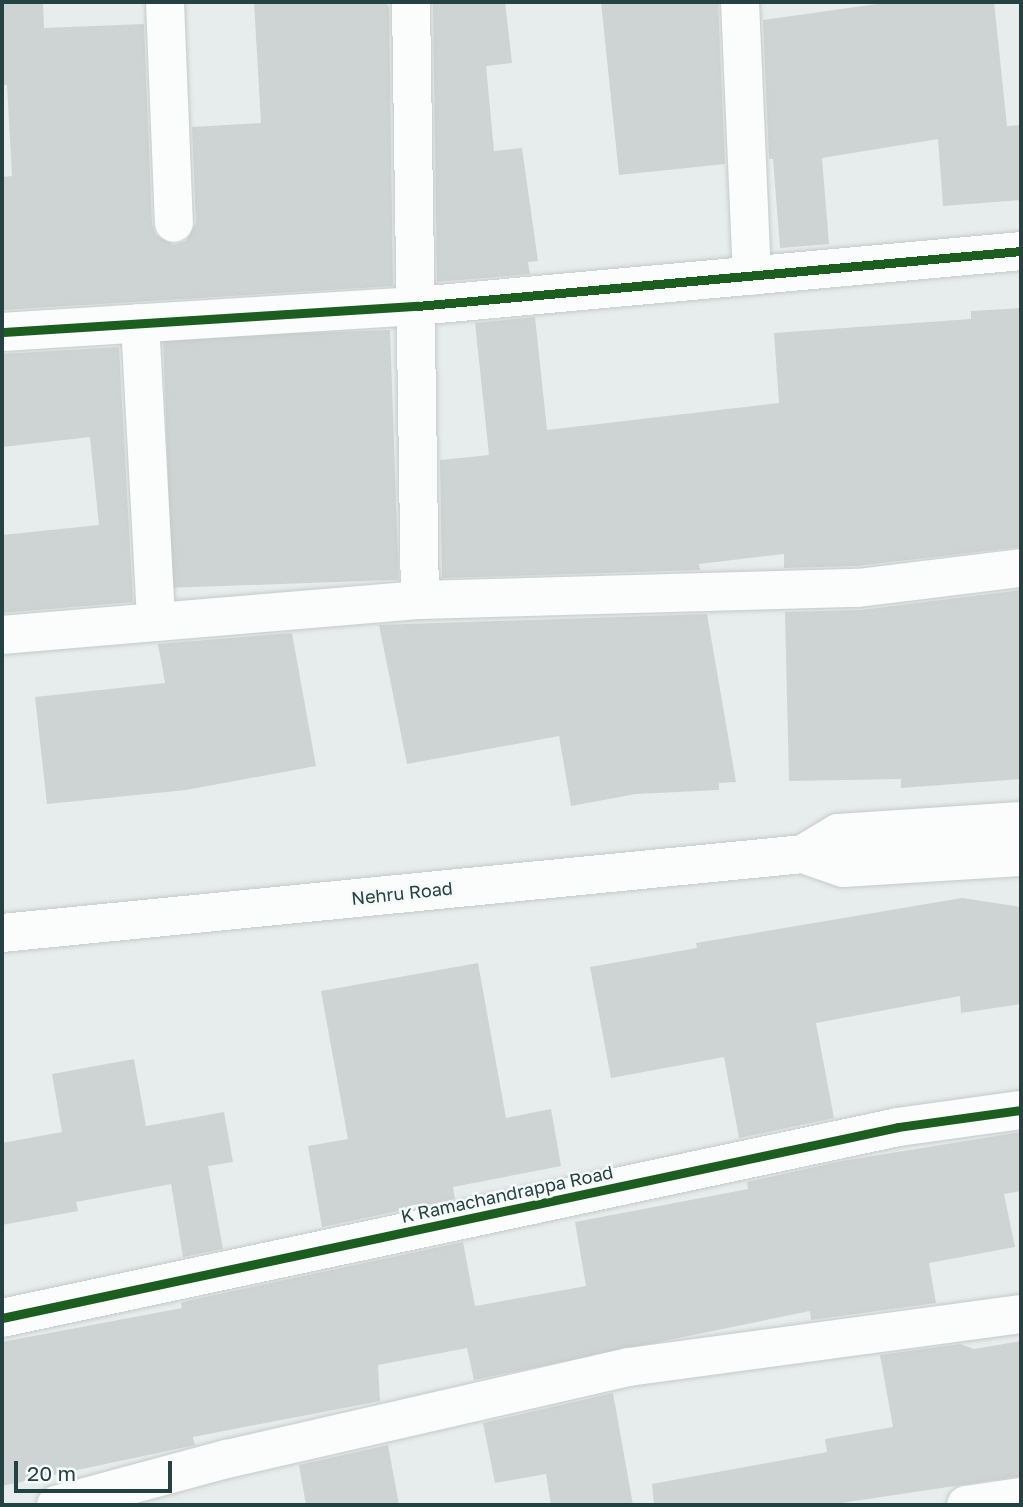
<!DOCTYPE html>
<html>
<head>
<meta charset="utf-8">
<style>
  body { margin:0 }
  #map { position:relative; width:1023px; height:1507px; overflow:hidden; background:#e7edec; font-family:"Golos Text",sans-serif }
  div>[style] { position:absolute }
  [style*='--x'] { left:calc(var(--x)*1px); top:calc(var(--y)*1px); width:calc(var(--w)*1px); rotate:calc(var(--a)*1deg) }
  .building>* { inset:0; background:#ced4d3; transform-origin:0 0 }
  .roads { filter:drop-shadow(0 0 2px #c4cac9) drop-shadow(0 0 2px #c4cac9) }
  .street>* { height:38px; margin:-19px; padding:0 19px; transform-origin:19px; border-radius:19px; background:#fbfcfc }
  .secondary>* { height:38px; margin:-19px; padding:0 19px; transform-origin:19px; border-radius:19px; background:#fbfcfc }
  .cycleway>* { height:9px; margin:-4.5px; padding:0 4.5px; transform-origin:4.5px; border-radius:4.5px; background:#1b5e20 }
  span { translate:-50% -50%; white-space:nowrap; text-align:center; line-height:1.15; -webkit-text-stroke:5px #f6fbfa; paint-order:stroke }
  .street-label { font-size:18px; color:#234241 }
  .frame { position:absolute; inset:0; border:4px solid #234241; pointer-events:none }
  .scale { position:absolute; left:14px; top:1461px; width:158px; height:32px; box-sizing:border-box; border:4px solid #234241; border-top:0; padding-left:9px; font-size:21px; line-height:24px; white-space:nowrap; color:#234241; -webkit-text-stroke:5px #f6fbfa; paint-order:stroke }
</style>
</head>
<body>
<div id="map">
  <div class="building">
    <div style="clip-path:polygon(43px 2px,44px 28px,144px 24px,152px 224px,156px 235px,174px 245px,186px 241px,196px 223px,192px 127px,261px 123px,254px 2px,385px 2px,389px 7px,393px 286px,2px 310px,2px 177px,12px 176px,7px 85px,2px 85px,2px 3px)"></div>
    <div style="clip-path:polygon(505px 2px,512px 63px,486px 66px,494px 151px,522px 148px,538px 261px,528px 262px,530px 274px,437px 282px,433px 3px)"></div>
    <div style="clip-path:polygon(601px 2px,718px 2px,725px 164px,619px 175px)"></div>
    <div style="clip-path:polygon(891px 2px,994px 2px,1007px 126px,1021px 125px,1021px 200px,943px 206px,938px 139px,822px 158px,829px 244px,780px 248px,773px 159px,769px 159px,763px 20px)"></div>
    <div style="clip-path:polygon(1021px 308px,1021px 547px,856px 566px,784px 568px,784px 554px,699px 564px,700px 570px,442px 578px,440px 460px,489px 455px,475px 323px,535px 317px,547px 430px,779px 403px,774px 333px,971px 319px,971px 311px)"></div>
    <div style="left:390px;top:330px;width:250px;height:227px;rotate:88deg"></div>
    <div style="clip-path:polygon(119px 347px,133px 602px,2px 613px,2px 535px,99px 525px,90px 437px,2px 447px,2px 354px)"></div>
    <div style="clip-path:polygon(1021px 590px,1021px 779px,901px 788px,901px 779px,789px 781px,785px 612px,861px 610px)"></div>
    <div style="clip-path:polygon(707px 614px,736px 782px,719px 783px,719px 790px,636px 794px,571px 806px,559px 736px,407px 764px,379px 625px)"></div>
    <div style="clip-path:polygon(292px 633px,316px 766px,186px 790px,47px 804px,35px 697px,165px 683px,158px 644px)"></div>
    <div style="clip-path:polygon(962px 898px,1021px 907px,1021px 1004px,961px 1013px,960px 996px,816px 1023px,834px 1118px,739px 1138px,724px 1057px,611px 1078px,590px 967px,697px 948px,696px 943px)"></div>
    <div style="clip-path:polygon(478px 963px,506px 1118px,551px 1109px,561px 1166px,453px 1187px,455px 1199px,322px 1227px,308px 1146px,348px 1139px,321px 991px)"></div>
    <div style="clip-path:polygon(134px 1059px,146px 1126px,224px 1112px,233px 1162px,208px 1166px,223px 1249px,183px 1257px,171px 1184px,76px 1202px,78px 1211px,2px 1225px,2px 1143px,62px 1132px,52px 1074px)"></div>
    <div style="clip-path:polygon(1021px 1132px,1021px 1191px,1004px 1194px,1015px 1247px,929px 1263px,936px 1303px,811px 1320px,810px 1311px,474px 1380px,467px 1348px,378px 1365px,380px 1401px,193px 1437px,195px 1445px,2px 1486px,2px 1342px,182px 1308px,181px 1303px,191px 1300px,463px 1242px,475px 1306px,586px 1286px,575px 1222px,748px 1189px,747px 1182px,842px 1161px)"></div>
    <div style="clip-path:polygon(1021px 1341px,1021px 1476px,828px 1505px,654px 1505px,652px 1484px,827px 1452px,825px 1439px,893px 1427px,880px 1355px,960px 1344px,974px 1349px)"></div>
    <div style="clip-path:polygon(613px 1393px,633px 1505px,551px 1505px,546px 1474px,495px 1483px,483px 1423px)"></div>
    <div style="clip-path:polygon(388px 1445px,399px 1505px,306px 1505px,299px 1465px)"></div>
  </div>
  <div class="roads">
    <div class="street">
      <div style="--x:165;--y:2;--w:221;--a:87.7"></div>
      <div style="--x:411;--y:2;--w:598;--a:89.14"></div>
      <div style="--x:740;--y:2;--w:274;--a:87.5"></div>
      <div style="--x:140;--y:323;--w:299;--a:86.9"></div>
      <div style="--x:2;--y:332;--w:416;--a:-3.6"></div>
      <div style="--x:417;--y:306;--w:606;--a:-5.2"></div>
      <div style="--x:2;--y:635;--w:419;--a:-4.8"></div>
      <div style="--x:420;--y:600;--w:438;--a:-1.6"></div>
      <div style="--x:858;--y:588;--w:164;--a:-7"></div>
      <div style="--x:2;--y:1318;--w:916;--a:-12.03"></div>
      <div style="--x:898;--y:1127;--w:124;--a:-7.9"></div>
      <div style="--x:56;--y:1505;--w:177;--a:-15.1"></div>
      <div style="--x:227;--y:1459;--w:412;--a:-12.9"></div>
      <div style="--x:629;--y:1367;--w:396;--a:-7.7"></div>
      <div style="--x:966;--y:1505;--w:56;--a:-8.3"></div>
    </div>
    <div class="secondary">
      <div style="--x:803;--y:854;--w:42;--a:19.3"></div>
      <div style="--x:843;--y:868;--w:178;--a:-3.5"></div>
      <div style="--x:2;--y:933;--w:805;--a:-5.63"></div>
      <div style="--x:803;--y:854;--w:41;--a:-31"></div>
      <div style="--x:838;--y:833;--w:183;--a:-3.8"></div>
    </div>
  </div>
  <div class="cycleway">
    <div style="--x:2;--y:332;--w:416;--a:-3.6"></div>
    <div style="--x:417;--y:306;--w:606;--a:-5.2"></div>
    <div style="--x:2;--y:1318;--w:916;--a:-12.03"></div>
    <div style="--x:898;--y:1127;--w:124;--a:-7.9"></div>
  </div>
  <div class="street-label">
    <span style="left:402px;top:893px;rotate:-6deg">Nehru Road</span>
    <span style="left:507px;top:1194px;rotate:-12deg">K Ramachandrappa Road</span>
  </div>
  <div class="frame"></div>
  <div class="scale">20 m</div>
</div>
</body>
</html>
